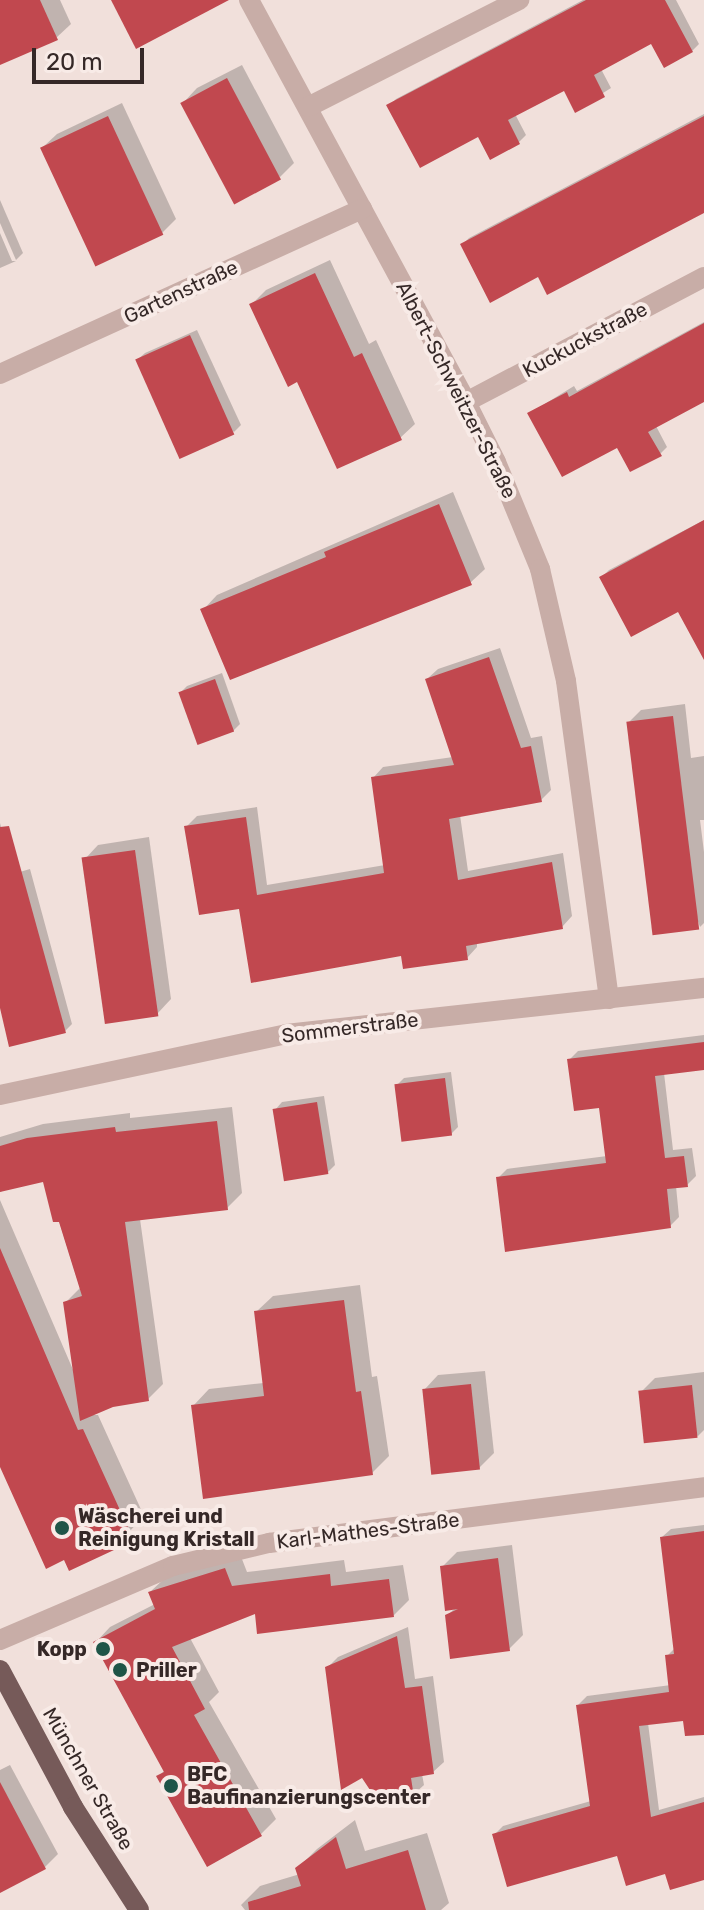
<!DOCTYPE html>
<html>
<head>
<meta charset="utf-8">
<style>
  body { margin:0 }
  #map { position:relative; width:704px; height:1910px; overflow:hidden; background:#f1e0db; font-family:Rubik,sans-serif }
  div>[style] { position:absolute }
  [style*='--x'] { left:calc(var(--x)*1px); top:calc(var(--y)*1px); width:calc(var(--w)*1px); rotate:calc(var(--a)*1deg) }
  .shadow>* { inset:0; background:#0003 }
  .building>* { inset:0; background:#c1484f; transform-origin:0 0 }
  .minor>* { height:20px; margin:-10px; padding:0 10px; transform-origin:10px; border-radius:10px; background:#c8ada7 }
  .major>* { height:20px; margin:-10px; padding:0 10px; transform-origin:10px; border-radius:10px; background:#765a59 }
  .dots>* { width:22px; height:22px; translate:-50% -50%; box-sizing:border-box; border:4px solid #f8ebe7; border-radius:50% }
  span { translate:-50% -50%; white-space:nowrap; text-align:center; line-height:1.15; -webkit-text-stroke:8px #f8ebe7; paint-order:stroke }
  .street-label { font-size:20px; color:#352827 }
  .poi-label { font-size:20px; color:#352827; font-weight:700 }
  .left { translate:0 -50%; text-align:left }
  .right { translate:-100% -50%; text-align:right }
  .scale { position:absolute; left:32px; top:48px; width:112px; height:36px; box-sizing:border-box; border:4px solid #352827; border-top:0; padding-left:10px; font-size:24px; line-height:28px; white-space:nowrap; color:#352827; -webkit-text-stroke:6px #f8ebe7; paint-order:stroke }
</style>
</head>
<body>
<div id="map">
  <div class="shadow">
    <div style="clip-path:polygon(0 0,60px 0,71px 24px,56px 38px,0 61px)"></div>
    <div style="clip-path:polygon(583px 0,676px 0,699px 44px,692px 51px,652px 42px,601px 69px,611px 88px,576px 110px,565px 88px,515px 114px,526px 135px,519px 142px,478px 134px,389px 106px,396px 99px)"></div>
    <div style="clip-path:polygon(242px 65px,294px 163px,280px 177px,183px 103px,197px 88px)"></div>
    <div style="clip-path:polygon(122px 103px,176px 219px,162px 233px,42px 148px,57px 134px)"></div>
    <div style="clip-path:polygon(704px 114px,704px 210px,539px 275px,462px 245px,469px 238px)"></div>
    <div style="clip-path:polygon(0 200px,23px 253px,16px 260px,0 223px)"></div>
    <div style="clip-path:polygon(0 233px,12px 261px,16px 261px,0 268px)"></div>
    <div style="clip-path:polygon(330px 260px,369px 344px,376px 340px,415px 424px,400px 438px,298px 380px,252px 304px,266px 290px)"></div>
    <div style="clip-path:polygon(704px 322px,704px 400px,656px 426px,667px 447px,660px 454px,618px 445px,530px 413px,574px 386px,577px 391px)"></div>
    <div style="clip-path:polygon(197px 330px,241px 425px,234px 432px,137px 360px,145px 353px)"></div>
    <div style="clip-path:polygon(453px 492px,485px 569px,470px 583px,203px 610px,217px 595px)"></div>
    <div style="clip-path:polygon(704px 520px,704px 616px,602px 577px,609px 570px)"></div>
    <div style="clip-path:polygon(500px 648px,531px 738px,542px 736px,551px 790px,541px 800px,460px 815px,468px 871px,563px 853px,572px 916px,562px 927px,477px 942px,477px 947px,467px 958px,402px 953px,240px 907px,187px 826px,197px 816px,257px 807px,267px 885px,385px 865px,373px 778px,383px 767px,453px 757px,427px 679px,438px 669px)"></div>
    <div style="clip-path:polygon(222px 673px,240px 724px,233px 731px,180px 693px,187px 686px)"></div>
    <div style="clip-path:polygon(685px 704px,691px 758px,704px 756px,704px 820px,700px 820px,704px 852px,704px 923px,700px 927px,629px 722px,641px 710px)"></div>
    <div style="clip-path:polygon(0 823px,13px 874px,30px 869px,72px 1024px,65px 1031px,0 1000px)"></div>
    <div style="clip-path:polygon(149px 837px,171px 999px,157px 1014px,84px 860px,98px 845px)"></div>
    <div style="clip-path:polygon(704px 1035px,704px 1068px,664px 1073px,673px 1150px,692px 1148px,696px 1176px,687px 1185px,676px 1186px,679px 1217px,670px 1226px,498px 1178px,507px 1169px,607px 1156px,601px 1106px,569px 1060px,578px 1051px)"></div>
    <div style="clip-path:polygon(451px 1072px,458px 1127px,451px 1134px,397px 1085px,404px 1078px)"></div>
    <div style="clip-path:polygon(324px 1096px,335px 1165px,328px 1172px,275px 1110px,282px 1102px)"></div>
    <div style="clip-path:polygon(232px 1107px,242px 1193px,227px 1208px,140px 1219px,163px 1384px,148px 1399px,112px 1405px,89px 1415px,98px 1415px,144px 1516px,113px 1549px,0 1451px,0 1200px,74px 1372px,65px 1303px,80px 1288px,44px 1173px,0 1192px,0 1137px,43px 1124px,130px 1113px,130px 1118px)"></div>
    <div style="clip-path:polygon(360px 1285px,372px 1377px,377px 1376px,389px 1456px,372px 1473px,193px 1406px,209px 1389px,264px 1383px,256px 1312px,273px 1296px)"></div>
    <div style="clip-path:polygon(485px 1371px,494px 1453px,479px 1468px,424px 1390px,438px 1375px)"></div>
    <div style="clip-path:polygon(704px 1372px,704px 1430px,698px 1436px,640px 1393px,655px 1378px)"></div>
    <div style="clip-path:polygon(704px 1525px,704px 1716px,648px 1723px,659px 1810px,704px 1797px,704px 1878px,667px 1872px,619px 1853px,494px 1835px,503px 1826px,591px 1801px,578px 1705px,587px 1696px,671px 1685px,667px 1656px,676px 1647px,662px 1537px,671px 1529px)"></div>
    <div style="clip-path:polygon(512px 1545px,523px 1635px,509px 1649px,447px 1616px,455px 1608px,442px 1567px,457px 1552px)"></div>
    <div style="clip-path:polygon(240px 1554px,247px 1572px,344px 1560px,346px 1572px,403px 1565px,409px 1600px,394px 1615px,256px 1612px,190px 1638px,219px 1692px,209px 1702px,276px 1819px,261px 1834px,158px 1777px,165px 1770px,96px 1642px,110px 1627px,155px 1604px,150px 1592px,165px 1578px)"></div>
    <div style="clip-path:polygon(408px 1627px,415px 1679px,433px 1676px,444px 1762px,433px 1772px,422px 1774px,424px 1785px,413px 1795px,327px 1668px,338px 1657px)"></div>
    <div style="clip-path:polygon(10px 1765px,58px 1854px,45px 1867px,0 1891px,0 1770px)"></div>
    <div style="clip-path:polygon(355px 1820px,365px 1851px,427px 1833px,449px 1903px,441px 1910px,245px 1910px,241px 1905px,260px 1886px,300px 1874px,298px 1868px,317px 1849px)"></div>
  </div>
  <div class="building">
    <div style="clip-path:polygon(0 0,40px 0,58px 40px,0 65px)"></div>
    <div style="clip-path:polygon(111px 0,229px 0,136px 49px)"></div>
    <div style="clip-path:polygon(586px 0,665px 0,693px 52px,664px 68px,651px 44px,594px 75px,605px 97px,575px 113px,564px 91px,508px 120px,520px 144px,490px 160px,478px 137px,420px 168px,386px 105px)"></div>
    <div style="left:227px;top:78px;width:115px;height:53px;rotate:62deg"></div>
    <div style="left:108px;top:116px;width:131px;height:75px;rotate:65deg"></div>
    <div style="clip-path:polygon(704px 116px,704px 213px,547px 295px,538px 277px,490px 303px,460px 244px)"></div>
    <div style="clip-path:polygon(315px 273px,354px 357px,362px 353px,402px 440px,337px 469px,297px 382px,288px 387px,249px 304px)"></div>
    <div style="clip-path:polygon(704px 323px,704px 402px,648px 432px,662px 456px,630px 472px,617px 448px,562px 477px,527px 413px,567px 392px,569px 397px)"></div>
    <div style="left:190px;top:335px;width:109px;height:60px;rotate:66deg"></div>
    <div style="clip-path:polygon(439px 504px,472px 585px,230px 680px,200px 609px,326px 557px,324px 552px)"></div>
    <div style="clip-path:polygon(704px 520px,704px 660px,678px 612px,631px 637px,599px 577px)"></div>
    <div style="clip-path:polygon(489px 657px,521px 748px,531px 746px,542px 802px,449px 819px,458px 880px,552px 862px,563px 929px,466px 946px,468px 960px,403px 969px,401px 956px,251px 983px,239px 909px,199px 915px,184px 826px,246px 817px,257px 895px,384px 873px,371px 777px,454px 765px,425px 679px)"></div>
    <div style="left:215px;top:679px;width:56px;height:39px;rotate:70deg"></div>
    <div style="left:673px;top:716px;width:215px;height:47px;rotate:83deg"></div>
    <div style="clip-path:polygon(9px 826px,66px 1033px,9px 1047px,0 1008px,0 827px)"></div>
    <div style="left:135px;top:850px;width:168px;height:54px;rotate:82deg"></div>
    <div style="clip-path:polygon(704px 1042px,704px 1070px,655px 1076px,665px 1158px,684px 1156px,688px 1187px,667px 1189px,671px 1228px,505px 1252px,496px 1177px,606px 1163px,599px 1108px,574px 1111px,567px 1059px)"></div>
    <div style="left:445px;top:1078px;width:58px;height:51px;rotate:83deg"></div>
    <div style="left:317px;top:1102px;width:73px;height:45px;rotate:81deg"></div>
    <div style="clip-path:polygon(217px 1121px,228px 1210px,125px 1222px,149px 1401px,113px 1407px,80px 1421px,63px 1302px,82px 1296px,59px 1222px,53px 1222px,43px 1182px,0 1192px,0 1146px,27px 1138px,115px 1127px,116px 1132px)"></div>
    <div style="clip-path:polygon(0 1248px,78px 1430px,83px 1429px,130px 1532px,109px 1541px,114px 1550px,69px 1571px,64px 1560px,46px 1569px,0 1467px)"></div>
    <div style="clip-path:polygon(344px 1300px,356px 1392px,361px 1391px,373px 1475px,203px 1499px,191px 1405px,264px 1396px,254px 1311px)"></div>
    <div style="left:471px;top:1384px;width:86px;height:49px;rotate:84deg"></div>
    <div style="left:692px;top:1385px;width:53px;height:54px;rotate:84deg"></div>
    <div style="clip-path:polygon(704px 1531px,704px 1735px,685px 1736px,683px 1721px,639px 1726px,651px 1817px,704px 1802px,704px 1880px,670px 1890px,665px 1874px,626px 1886px,617px 1856px,507px 1887px,492px 1834px,590px 1806px,576px 1705px,669px 1692px,665px 1655px,674px 1654px,660px 1537px)"></div>
    <div style="clip-path:polygon(498px 1558px,510px 1651px,450px 1659px,445px 1615px,458px 1609px,445px 1611px,440px 1566px)"></div>
    <div style="clip-path:polygon(225px 1568px,232px 1586px,330px 1574px,331px 1586px,389px 1579px,394px 1617px,257px 1634px,255px 1614px,172px 1647px,205px 1709px,194px 1715px,262px 1836px,207px 1867px,156px 1776px,164px 1772px,93px 1642px,155px 1609px,148px 1592px)"></div>
    <div style="clip-path:polygon(397px 1636px,405px 1688px,422px 1686px,434px 1774px,411px 1778px,414px 1797px,378px 1802px,362px 1778px,341px 1790px,325px 1667px)"></div>
    <div style="clip-path:polygon(0 1782px,46px 1869px,0 1893px)"></div>
    <div style="clip-path:polygon(336px 1837px,346px 1869px,408px 1850px,426px 1910px,249px 1910px,248px 1902px,301px 1886px,295px 1868px)"></div>
  </div>
  <div class="minor">
    <div style="--x:249;--y:0;--w:457;--a:61.6"></div>
    <div style="--x:466;--y:402;--w:67;--a:63.4"></div>
    <div style="--x:496;--y:462;--w:116;--a:67.6"></div>
    <div style="--x:540;--y:569;--w:115;--a:76.9"></div>
    <div style="--x:566;--y:681;--w:321;--a:82.3"></div>
    <div style="--x:308;--y:107;--w:237;--a:-26.9"></div>
    <div style="--x:0;--y:374;--w:398;--a:-24.5"></div>
    <div style="--x:466;--y:402;--w:269;--a:-27.7"></div>
    <div style="--x:0;--y:1095;--w:292;--a:-12"></div>
    <div style="--x:286;--y:1034;--w:421;--a:-6.3"></div>
    <div style="--x:0;--y:1640;--w:188;--a:-23.2"></div>
    <div style="--x:173;--y:1566;--w:99;--a:-13.5"></div>
    <div style="--x:269;--y:1543;--w:439;--a:-7.3"></div>
  </div>
  <div class="major">
    <div style="--x:0;--y:1670;--w:155;--a:61.9"></div>
    <div style="--x:73;--y:1807;--w:122;--a:57.3"></div>
  </div>
  <div class="dots">
    <div style="left:62px;top:1528px;background:#1f5548"></div>
    <div style="left:103px;top:1649px;background:#1f5548"></div>
    <div style="left:120px;top:1670px;background:#1f5548"></div>
    <div style="left:171px;top:1786px;background:#1f5548"></div>
  </div>
  <div class="street-label">
    <span style="left:181px;top:292px;rotate:-25deg">Gartenstraße</span>
    <span style="left:585px;top:340px;rotate:-28deg">Kuckuckstraße</span>
    <span style="left:456px;top:390px;rotate:63deg">Albert-Schweitzer-Straße</span>
    <span style="left:350px;top:1028px;rotate:-7deg">Sommerstraße</span>
    <span style="left:368px;top:1531px;rotate:-7deg">Karl-Mathes-Straße</span>
    <span style="left:88px;top:1779px;rotate:60deg">Münchner Straße</span>
  </div>
  <div class="poi-label">
    <span class="left" style="left:78px;top:1528px">Wäscherei und<br>Reinigung Kristall</span>
    <span class="right" style="left:87px;top:1649px">Kopp</span>
    <span class="left" style="left:136px;top:1670px">Priller</span>
    <span class="left" style="left:187px;top:1786px">BFC<br>Baufinanzierungscenter</span>
  </div>
  <div class="scale">20 m</div>
</div>
</body>
</html>
